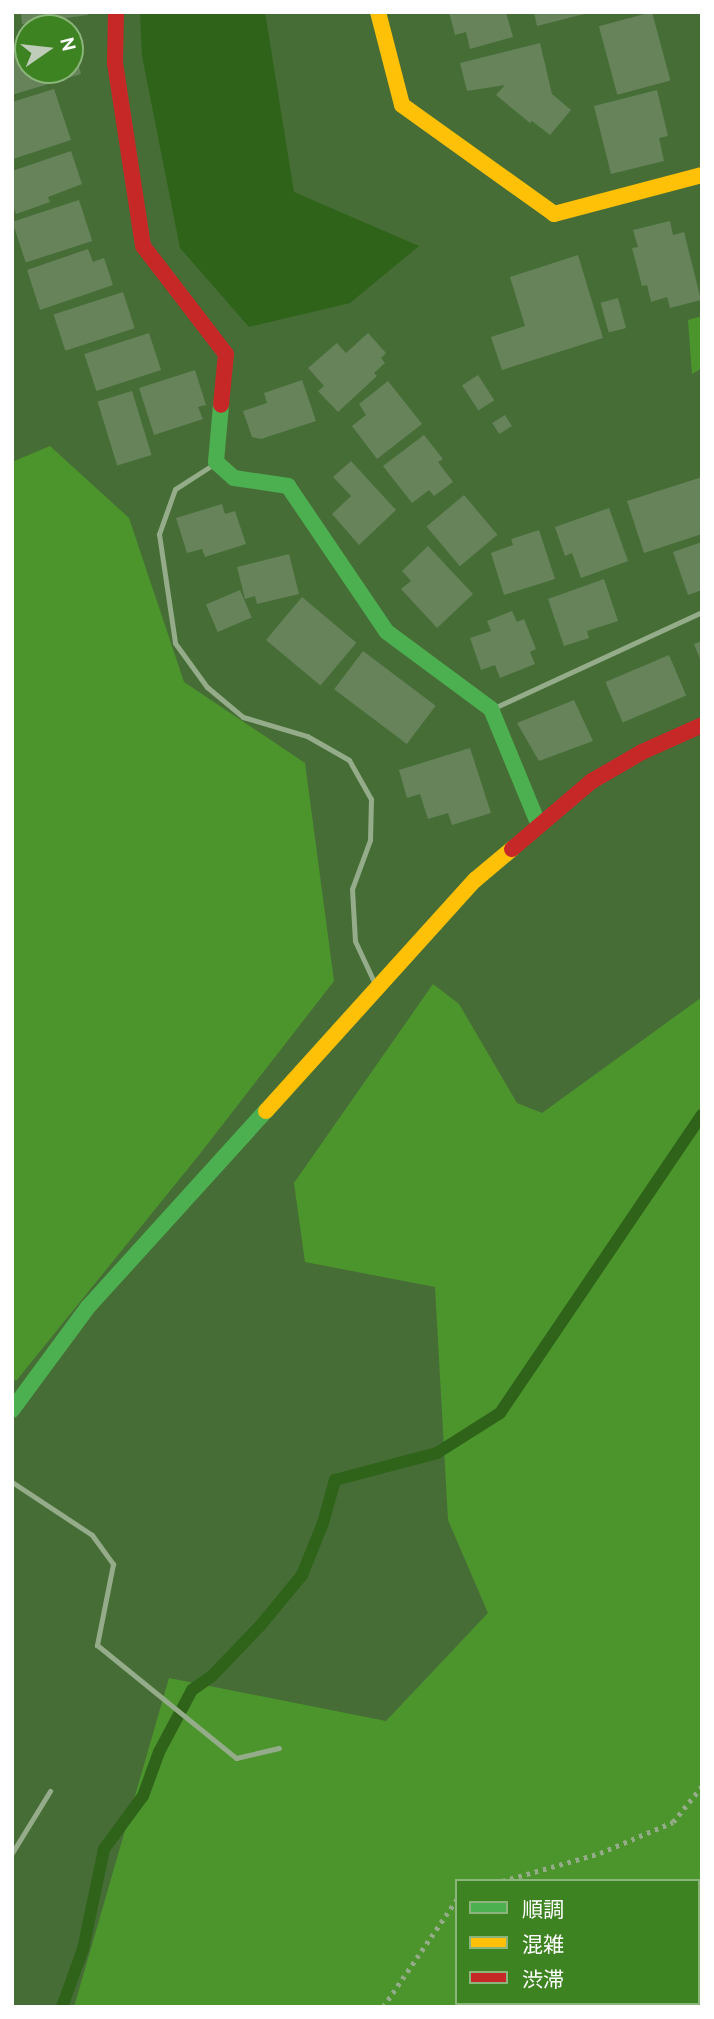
<!DOCTYPE html>
<html>
<head>
<meta charset="utf-8">
<style>
  body { margin:0 }
  #map { position:relative; width:714px; height:2019px; overflow:hidden; background:#476d37; font-family:Cabin,"Noto Sans JP",sans-serif }
  div>[style] { position:absolute }
  [style*='--x'] { left:calc(var(--x)*1px); top:calc(var(--y)*1px); width:calc(var(--w)*1px); rotate:calc(var(--a)*1deg) }
  .green>* { inset:0; background:#4c952d }
  .water>* { inset:0; background:#2e6319 }
  .stream>* { height:12px; margin:-6px; padding:0 6px; transform-origin:6px; border-radius:6px; background:#2e6319 }
  .building>* { inset:0; background:#66835a; transform-origin:0 0 }
  .path>* { height:4.5px; margin-top:-2.25px; transform-origin:0; background:repeating-linear-gradient(90deg,#94ac89 0 3.5px,transparent 0 8.5px) }
  .lane>* { height:5px; margin:-2.5px; padding:0 2.5px; transform-origin:2.5px; border-radius:2.5px; background:#94ac89 }
  .fast>* { height:16px; margin:-8px; padding:0 8px; transform-origin:8px; border-radius:8px; background:#4caf50 }
  .slow>* { height:16px; margin:-8px; padding:0 8px; transform-origin:8px; border-radius:8px; background:#ffc107 }
  .jam>* { height:16px; margin:-8px; padding:0 8px; transform-origin:8px; border-radius:8px; background:#c62828 }
  span { translate:-50% -50%; white-space:nowrap; text-align:center; line-height:1.15; -webkit-text-stroke:7px #3d8321; paint-order:stroke }
  .frame { position:absolute; inset:0; border:14px solid #fff; pointer-events:none }
  .legend { position:absolute; left:455px; top:1879px; width:245px; height:126px; box-sizing:border-box; background:#3d8321; border:2px solid #8bb57a; margin:0; padding:9px 12px; list-style:none; font-size:21px; color:#fff }
  .legend li { display:flex; align-items:center; gap:14px; height:35px }
  .legend b { width:35px; border:2px solid #8bb57a }
  .north { position:absolute; left:14px; top:14px; width:70px; height:70px; box-sizing:border-box; background:#3d8321; border:2px solid #8bb57a; border-radius:50%; rotate:76deg; font-size:19px; font-weight:700; line-height:28px; text-align:center; color:#fff }
  .north::after { content:''; display:block; margin:auto; width:24px; height:32px; background:#bfccb9; clip-path:polygon(50% 0,100% 100%,50% 72%,0 100%) }
</style>
</head>
<body>
<div id="map">
  <div class="green">
    <div style="clip-path:polygon(702px 316px,702px 368px,692px 374px,688px 320px)"></div>
    <div style="clip-path:polygon(50px 446px,129px 518px,184px 682px,305px 763px,334px 981px,199px 1155px,16px 1381px,12px 1378px,12px 462px)"></div>
    <div style="clip-path:polygon(evenodd,433px 984px,459px 1004px,517px 1103px,542px 1113px,702px 997px,702px 2007px,74px 2007px,169px 1678px,386px 1721px,488px 1613px,448px 1520px,435px 1287px,305px 1262px,294px 1183px,433px 984px,457px 1881px,698px 1881px,698px 2003px,457px 2003px,457px 1881px)"></div>
  </div>
  <div class="water">
    <div style="clip-path:polygon(140px 12px,265px 12px,294px 192px,419px 246px,350px 303px,249px 327px,180px 248px,142px 56px)"></div>
  </div>
  <div class="stream">
    <div style="--x:62;--y:2007;--w:62;--a:-70.1"></div>
    <div style="--x:83;--y:1949;--w:102;--a:-78.1"></div>
    <div style="--x:104;--y:1849;--w:66;--a:-53.7"></div>
    <div style="--x:143;--y:1796;--w:47;--a:-70"></div>
    <div style="--x:159;--y:1752;--w:70;--a:-62"></div>
    <div style="--x:192;--y:1690;--w:24;--a:-35"></div>
    <div style="--x:212;--y:1676;--w:69;--a:-46.2"></div>
    <div style="--x:260;--y:1626;--w:66;--a:-50.5"></div>
    <div style="--x:302;--y:1575;--w:56;--a:-68"></div>
    <div style="--x:323;--y:1523;--w:45;--a:-74.4"></div>
    <div style="--x:335;--y:1480;--w:106;--a:-14.8"></div>
    <div style="--x:437;--y:1453;--w:75;--a:-32.4"></div>
    <div style="--x:500;--y:1413;--w:360;--a:-55.9"></div>
  </div>
  <div class="building">
    <div style="clip-path:polygon(21px 12px,88px 12px,88px 15px,22px 24px)"></div>
    <div style="clip-path:polygon(449px 12px,506px 12px,513px 37px,470px 49px,466px 32px,455px 35px)"></div>
    <div style="clip-path:polygon(534px 12px,588px 12px,588px 13px,537px 26px)"></div>
    <div style="left:652px;top:12px;width:71px;height:55px;rotate:75deg"></div>
    <div style="clip-path:polygon(28px 39px,28px 70px,70px 70px,71px 40px,81px 74px,12px 95px,12px 44px)"></div>
    <div style="clip-path:polygon(540px 43px,552px 94px,571px 110px,550px 135px,532px 121px,530px 123px,496px 95px,505px 85px,467px 91px,460px 63px)"></div>
    <div style="clip-path:polygon(54px 89px,71px 140px,13px 159px,12px 102px)"></div>
    <div style="clip-path:polygon(657px 90px,668px 136px,659px 138px,664px 161px,611px 174px,594px 106px)"></div>
    <div style="clip-path:polygon(71px 151px,82px 184px,48px 197px,50px 202px,16px 214px,12px 203px,12px 171px)"></div>
    <div style="left:79px;top:200px;width:43px;height:70px;rotate:72deg"></div>
    <div style="clip-path:polygon(670px 221px,673px 235px,684px 232px,701px 300px,670px 308px,667px 297px,651px 302px,647px 285px,642px 286px,632px 248px,638px 247px,633px 230px)"></div>
    <div style="clip-path:polygon(88px 249px,93px 262px,104px 258px,113px 285px,40px 310px,27px 270px)"></div>
    <div style="clip-path:polygon(578px 255px,603px 338px,502px 370px,491px 337px,525px 326px,510px 277px)"></div>
    <div style="left:123px;top:292px;width:38px;height:73px;rotate:72deg"></div>
    <div style="left:618px;top:298px;width:31px;height:18px;rotate:75deg"></div>
    <div style="left:149px;top:333px;width:39px;height:68px;rotate:72deg"></div>
    <div style="clip-path:polygon(368px 333px,386px 353px,381px 358px,385px 363px,374px 373px,377px 376px,338px 412px,318px 391px,324px 386px,308px 368px,337px 343px,346px 353px)"></div>
    <div style="clip-path:polygon(195px 370px,206px 405px,198px 407px,203px 419px,154px 435px,139px 388px)"></div>
    <div style="left:478px;top:375px;width:30px;height:19px;rotate:57deg"></div>
    <div style="clip-path:polygon(302px 380px,316px 421px,261px 439px,252px 437px,243px 411px,267px 403px,264px 393px)"></div>
    <div style="clip-path:polygon(388px 381px,422px 424px,377px 459px,352px 426px,366px 415px,359px 404px)"></div>
    <div style="left:132px;top:391px;width:67px;height:36px;rotate:73deg"></div>
    <div style="left:505px;top:415px;width:13px;height:15px;rotate:58deg"></div>
    <div style="clip-path:polygon(424px 435px,443px 459px,438px 462px,453px 482px,434px 496px,429px 490px,412px 503px,383px 466px)"></div>
    <div style="clip-path:polygon(351px 461px,396px 510px,359px 545px,332px 514px,351px 496px,333px 477px)"></div>
    <div style="clip-path:polygon(702px 477px,702px 534px,644px 553px,627px 501px)"></div>
    <div style="left:464px;top:495px;width:52px;height:49px;rotate:50deg"></div>
    <div style="clip-path:polygon(222px 504px,225px 514px,235px 511px,246px 544px,205px 557px,202px 549px,187px 553px,176px 518px)"></div>
    <div style="clip-path:polygon(609px 508px,628px 561px,581px 578px,572px 553px,565px 556px,555px 527px)"></div>
    <div style="clip-path:polygon(539px 530px,555px 579px,504px 595px,491px 553px,513px 545px,511px 539px)"></div>
    <div style="clip-path:polygon(702px 542px,702px 590px,688px 595px,673px 552px)"></div>
    <div style="clip-path:polygon(428px 546px,473px 594px,437px 628px,401px 589px,411px 581px,402px 571px)"></div>
    <div style="clip-path:polygon(289px 554px,299px 594px,257px 604px,255px 596px,245px 599px,237px 567px)"></div>
    <div style="clip-path:polygon(604px 579px,618px 621px,587px 631px,589px 638px,564px 646px,548px 599px)"></div>
    <div style="left:240px;top:590px;width:30px;height:37px;rotate:67deg"></div>
    <div style="left:302px;top:597px;width:71px;height:56px;rotate:40deg"></div>
    <div style="clip-path:polygon(512px 611px,517px 622px,524px 619px,536px 649px,530px 652px,535px 664px,500px 678px,495px 665px,481px 670px,470px 638px,491px 631px,487px 621px)"></div>
    <div style="clip-path:polygon(702px 641px,702px 664px,694px 644px)"></div>
    <div style="left:363px;top:651px;width:91px;height:48px;rotate:37deg"></div>
    <div style="left:669px;top:655px;width:44px;height:69px;rotate:67deg"></div>
    <div style="clip-path:polygon(574px 700px,593px 741px,539px 761px,517px 723px)"></div>
    <div style="clip-path:polygon(470px 748px,491px 813px,452px 825px,448px 813px,428px 819px,420px 794px,407px 798px,399px 770px)"></div>
  </div>
  <div class="path">
    <div style="--x:502;--y:1881;--w:102;--a:-15.9"></div>
    <div style="--x:600;--y:1853;--w:79;--a:-23"></div>
    <div style="--x:673;--y:1822;--w:46;--a:-51.1"></div>
    <div style="--x:383;--y:2007;--w:131;--a:-55.6"></div>
  </div>
  <div class="lane">
    <div style="--x:214;--y:464;--w:46;--a:147.3"></div>
    <div style="--x:175;--y:489;--w:48;--a:109.6"></div>
    <div style="--x:159;--y:534;--w:110;--a:81.6"></div>
    <div style="--x:175;--y:643;--w:54;--a:54"></div>
    <div style="--x:207;--y:687;--w:47;--a:39.8"></div>
    <div style="--x:243;--y:717;--w:67;--a:16.5"></div>
    <div style="--x:307;--y:736;--w:48;--a:29.7"></div>
    <div style="--x:349;--y:760;--w:45;--a:60.6"></div>
    <div style="--x:371;--y:799;--w:41;--a:91.4"></div>
    <div style="--x:370;--y:840;--w:52;--a:110.2"></div>
    <div style="--x:352;--y:889;--w:52;--a:86.7"></div>
    <div style="--x:355;--y:941;--w:45;--a:65.1"></div>
    <div style="--x:494;--y:708;--w:229;--a:-24.8"></div>
    <div style="--x:12;--y:1482;--w:96;--a:33.5"></div>
    <div style="--x:92;--y:1535;--w:36;--a:54"></div>
    <div style="--x:113;--y:1564;--w:83;--a:101.2"></div>
    <div style="--x:97;--y:1645;--w:179;--a:39.1"></div>
    <div style="--x:236;--y:1758;--w:44;--a:-13.1"></div>
    <div style="--x:12;--y:1853;--w:73;--a:-58.5"></div>
  </div>
  <div class="fast">
    <div style="--x:221;--y:405;--w:57;--a:95"></div>
    <div style="--x:216;--y:462;--w:24;--a:42"></div>
    <div style="--x:234;--y:478;--w:55;--a:8.4"></div>
    <div style="--x:288;--y:486;--w:176;--a:55.9"></div>
    <div style="--x:387;--y:632;--w:129;--a:36.5"></div>
    <div style="--x:491;--y:709;--w:123;--a:67.6"></div>
    <div style="--x:12;--y:1410;--w:128;--a:-53.6"></div>
    <div style="--x:88;--y:1307;--w:265;--a:-47.8"></div>
  </div>
  <div class="slow">
    <div style="--x:378;--y:12;--w:96;--a:75.5"></div>
    <div style="--x:402;--y:105;--w:187;--a:35.6"></div>
    <div style="--x:554;--y:214;--w:153;--a:-14.8"></div>
    <div style="--x:266;--y:1111;--w:312;--a:-47.9"></div>
    <div style="--x:475;--y:880;--w:48;--a:-40"></div>
  </div>
  <div class="jam">
    <div style="--x:116;--y:12;--w:51;--a:91.1"></div>
    <div style="--x:115;--y:63;--w:185;--a:81.3"></div>
    <div style="--x:143;--y:246;--w:136;--a:52.5"></div>
    <div style="--x:226;--y:354;--w:51;--a:95.6"></div>
    <div style="--x:512;--y:849;--w:105;--a:-40.4"></div>
    <div style="--x:592;--y:781;--w:58;--a:-30.1"></div>
    <div style="--x:642;--y:752;--w:66;--a:-24.2"></div>
  </div>
  <div class="frame"></div>
  <ul class="legend">
  <li><b style="height:9px;background:#4caf50"></b>順調</li>
  <li><b style="height:9px;background:#ffc107"></b>混雑</li>
  <li><b style="height:9px;background:#c62828"></b>渋滞</li>
  </ul>
  <div class="north">N</div>
</div>
</body>
</html>
